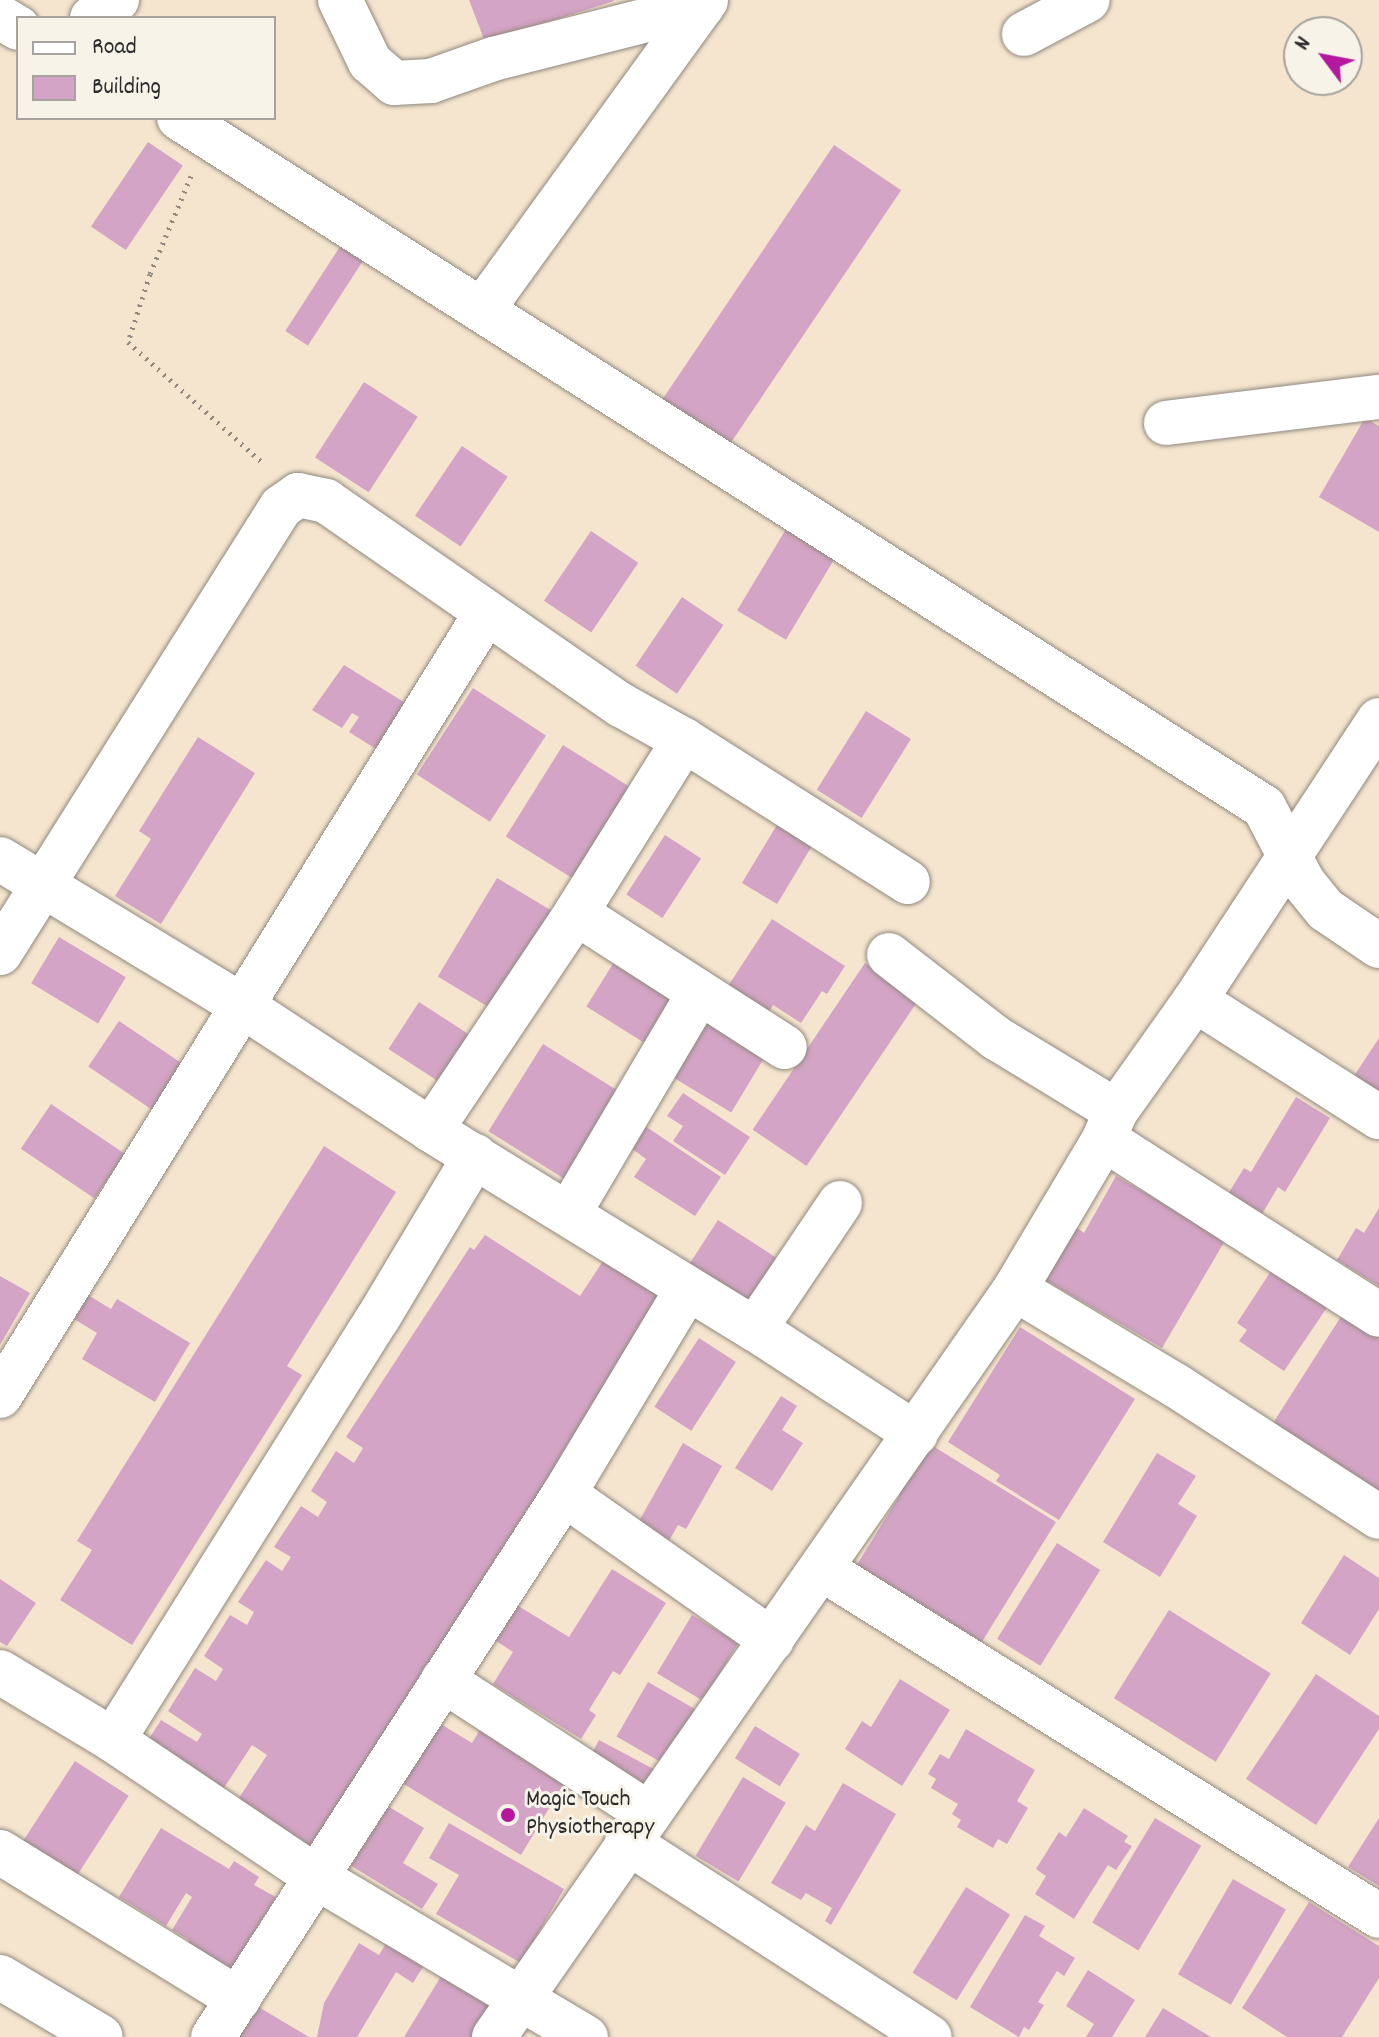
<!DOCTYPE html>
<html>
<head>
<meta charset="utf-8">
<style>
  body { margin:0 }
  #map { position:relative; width:1379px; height:2037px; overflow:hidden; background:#f5e5cf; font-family:Dekko,sans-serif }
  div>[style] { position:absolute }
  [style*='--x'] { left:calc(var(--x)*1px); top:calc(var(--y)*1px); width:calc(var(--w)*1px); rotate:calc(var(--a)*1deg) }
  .building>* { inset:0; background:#d3a4c5; transform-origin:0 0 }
  .path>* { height:5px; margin-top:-2.5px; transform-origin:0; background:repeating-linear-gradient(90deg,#90887d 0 2px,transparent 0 8px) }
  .roads { filter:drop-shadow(0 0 2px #90887d) drop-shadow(0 0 2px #90887d) }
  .minor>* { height:44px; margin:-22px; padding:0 22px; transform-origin:22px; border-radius:22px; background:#fff }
  .tertiary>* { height:44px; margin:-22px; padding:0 22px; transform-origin:22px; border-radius:22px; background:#fff }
  .dots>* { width:22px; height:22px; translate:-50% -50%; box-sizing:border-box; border:4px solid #f7f3e8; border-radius:50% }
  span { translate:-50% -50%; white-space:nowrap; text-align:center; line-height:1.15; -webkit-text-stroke:6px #f7f3e8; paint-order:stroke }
  .poi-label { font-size:24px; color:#2b2b2b }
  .left { translate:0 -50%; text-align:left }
  .legend { position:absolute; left:16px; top:16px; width:260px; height:104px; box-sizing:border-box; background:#f7f3e8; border:2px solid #a5a39c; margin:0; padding:10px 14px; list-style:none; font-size:24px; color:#2b2b2b }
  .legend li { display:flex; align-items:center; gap:16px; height:40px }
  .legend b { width:40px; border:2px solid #a5a39c }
  .north { position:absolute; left:1283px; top:16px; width:80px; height:80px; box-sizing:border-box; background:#f7f3e8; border:2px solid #a5a39c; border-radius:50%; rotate:302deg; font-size:22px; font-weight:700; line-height:32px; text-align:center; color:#2b2b2b }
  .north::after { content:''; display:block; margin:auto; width:28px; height:36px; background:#b5179e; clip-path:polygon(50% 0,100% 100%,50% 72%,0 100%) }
</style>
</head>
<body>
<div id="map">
  <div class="building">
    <div style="clip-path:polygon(469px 0,613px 0,614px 1px,485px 42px)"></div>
    <div style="left:148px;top:142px;width:42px;height:102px;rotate:34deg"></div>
    <div style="left:834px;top:145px;width:81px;height:310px;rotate:34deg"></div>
    <div style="left:343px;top:242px;width:27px;height:106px;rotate:33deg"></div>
    <div style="left:364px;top:382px;width:64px;height:90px;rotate:33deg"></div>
    <div style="clip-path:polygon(1365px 418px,1379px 426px,1379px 532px,1319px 497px)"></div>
    <div style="left:462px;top:446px;width:55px;height:84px;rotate:34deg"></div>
    <div style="left:786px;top:529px;width:57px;height:95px;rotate:31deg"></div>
    <div style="left:591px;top:531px;width:57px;height:84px;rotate:34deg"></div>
    <div style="left:682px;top:597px;width:50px;height:83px;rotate:34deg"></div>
    <div style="clip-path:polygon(344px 665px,412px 707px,384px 754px,349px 732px,359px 717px,352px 713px,342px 728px,312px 710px)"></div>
    <div style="left:473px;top:688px;width:87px;height:103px;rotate:33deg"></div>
    <div style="left:866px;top:711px;width:53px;height:93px;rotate:32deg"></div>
    <div style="clip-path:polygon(198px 737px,255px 773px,161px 924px,115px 896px,151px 839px,139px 831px)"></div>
    <div style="left:563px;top:745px;width:80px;height:108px;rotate:32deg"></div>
    <div style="left:778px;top:823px;width:41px;height:70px;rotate:31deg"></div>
    <div style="left:665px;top:835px;width:43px;height:71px;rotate:33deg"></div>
    <div style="left:497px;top:878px;width:74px;height:115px;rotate:31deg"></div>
    <div style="clip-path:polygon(772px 919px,845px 966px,827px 994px,822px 991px,801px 1023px,773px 1005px,769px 1012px,726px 989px)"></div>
    <div style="left:59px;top:937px;width:78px;height:54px;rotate:31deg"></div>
    <div style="left:616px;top:959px;width:72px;height:56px;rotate:32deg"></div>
    <div style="left:865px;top:963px;width:65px;height:201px;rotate:34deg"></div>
    <div style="left:419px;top:1002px;width:69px;height:56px;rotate:33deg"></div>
    <div style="left:707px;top:1015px;width:71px;height:71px;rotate:31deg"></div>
    <div style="left:119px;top:1021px;width:78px;height:55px;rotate:34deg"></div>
    <div style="clip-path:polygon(1379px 1038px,1379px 1097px,1352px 1079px)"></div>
    <div style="left:543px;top:1044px;width:94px;height:103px;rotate:32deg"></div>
    <div style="clip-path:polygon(683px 1093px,750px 1137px,725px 1175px,673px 1141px,683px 1126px,667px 1116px)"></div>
    <div style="clip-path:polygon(1296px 1097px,1330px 1118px,1285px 1192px,1278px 1187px,1262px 1214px,1228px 1194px,1244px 1168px,1251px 1172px)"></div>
    <div style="left:51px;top:1104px;width:89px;height:54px;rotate:34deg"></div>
    <div style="clip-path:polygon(645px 1126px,721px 1177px,695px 1216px,634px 1177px,646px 1159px,631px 1148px)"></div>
    <div style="clip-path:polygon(324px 1146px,396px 1192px,287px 1366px,302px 1375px,132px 1645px,60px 1600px,92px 1550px,77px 1541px)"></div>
    <div style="clip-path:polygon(1116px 1176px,1226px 1239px,1162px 1348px,1045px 1280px,1076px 1227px,1084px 1233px)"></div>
    <div style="clip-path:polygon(1379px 1208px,1379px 1286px,1337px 1260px,1356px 1228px,1364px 1233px)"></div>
    <div style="left:718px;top:1220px;width:70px;height:52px;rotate:33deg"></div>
    <div style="clip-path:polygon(485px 1235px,580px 1296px,605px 1258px,669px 1299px,311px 1849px,237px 1801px,267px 1755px,252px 1745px,222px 1791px,147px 1742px,161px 1720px,197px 1742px,202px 1734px,168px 1711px,195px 1668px,216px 1681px,223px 1669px,204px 1656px,230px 1615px,247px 1625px,254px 1612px,238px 1602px,266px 1560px,282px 1571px,291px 1557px,274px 1547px,301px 1506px,318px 1517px,327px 1502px,311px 1491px,336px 1451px,354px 1463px,363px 1448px,346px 1437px,470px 1247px,474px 1250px)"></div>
    <div style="clip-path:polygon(1273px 1268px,1328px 1306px,1284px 1371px,1239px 1341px,1247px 1330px,1237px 1323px)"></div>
    <div style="clip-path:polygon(0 1276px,30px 1293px,0 1345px)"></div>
    <div style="clip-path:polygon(83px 1292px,111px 1309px,117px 1299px,190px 1343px,155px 1402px,82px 1359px,97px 1333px,69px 1316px)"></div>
    <div style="clip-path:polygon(1349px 1304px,1379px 1324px,1379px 1506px,1266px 1434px)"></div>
    <div style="clip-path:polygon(1020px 1327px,1135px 1399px,1059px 1520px,996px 1481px,1000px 1475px,948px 1442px)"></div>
    <div style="left:699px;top:1338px;width:44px;height:82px;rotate:33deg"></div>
    <div style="clip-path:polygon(781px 1396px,797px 1406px,782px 1430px,803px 1443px,772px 1491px,735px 1468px)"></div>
    <div style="clip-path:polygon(923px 1440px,1056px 1522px,980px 1645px,855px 1568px,900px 1495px,892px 1490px)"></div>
    <div style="clip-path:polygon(683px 1443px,722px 1466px,686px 1529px,678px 1525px,665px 1548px,634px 1530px)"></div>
    <div style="clip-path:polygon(1157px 1453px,1196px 1476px,1178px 1504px,1197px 1516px,1160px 1577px,1103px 1542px)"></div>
    <div style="left:1057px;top:1543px;width:51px;height:113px;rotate:32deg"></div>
    <div style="clip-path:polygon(1344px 1555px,1379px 1578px,1379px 1609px,1350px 1655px,1301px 1623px)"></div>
    <div style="clip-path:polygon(612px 1569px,666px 1603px,620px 1675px,613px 1671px,589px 1710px,596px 1715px,581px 1739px,493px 1684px,513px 1652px,493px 1639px,515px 1604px,569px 1637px)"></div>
    <div style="clip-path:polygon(0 1579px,36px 1603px,7px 1646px,0 1642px)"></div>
    <div style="left:1169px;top:1610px;width:120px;height:104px;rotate:32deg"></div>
    <div style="left:692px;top:1615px;width:54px;height:68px;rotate:31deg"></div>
    <div style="clip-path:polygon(1316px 1674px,1379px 1716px,1379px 1729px,1316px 1825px,1246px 1779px)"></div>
    <div style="clip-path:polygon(900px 1679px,950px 1710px,902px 1786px,845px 1749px,862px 1721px,871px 1727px)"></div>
    <div style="left:648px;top:1682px;width:64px;height:63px;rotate:30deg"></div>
    <div style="clip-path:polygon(439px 1723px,472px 1743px,481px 1728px,566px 1780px,521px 1855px,402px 1783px)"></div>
    <div style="left:755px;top:1726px;width:53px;height:38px;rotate:32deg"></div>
    <div style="clip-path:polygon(966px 1729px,1035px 1770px,1017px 1801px,1028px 1808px,1007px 1844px,998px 1839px,993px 1848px,957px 1827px,961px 1820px,952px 1814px,958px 1804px,931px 1788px,936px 1779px,928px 1774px,940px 1754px,949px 1759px)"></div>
    <div style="left:599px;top:1740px;width:75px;height:24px;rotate:28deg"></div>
    <div style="left:75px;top:1761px;width:64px;height:95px;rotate:33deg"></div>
    <div style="left:743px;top:1777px;width:50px;height:92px;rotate:31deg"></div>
    <div style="clip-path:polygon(843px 1783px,896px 1814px,831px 1925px,825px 1921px,832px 1908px,806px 1893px,801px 1900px,771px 1883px,806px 1825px,815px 1831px)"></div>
    <div style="clip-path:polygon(381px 1802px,424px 1828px,403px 1863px,438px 1884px,422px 1909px,345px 1862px)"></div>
    <div style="clip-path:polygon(1084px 1808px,1128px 1836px,1124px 1842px,1132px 1846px,1116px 1870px,1108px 1865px,1074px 1919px,1035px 1894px,1046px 1876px,1036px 1869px,1059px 1832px,1066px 1837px)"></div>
    <div style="left:1155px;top:1818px;width:54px;height:122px;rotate:31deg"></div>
    <div style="clip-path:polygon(1379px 1818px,1379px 1886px,1348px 1867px)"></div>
    <div style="clip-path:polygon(449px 1823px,564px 1889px,521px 1963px,436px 1914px,459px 1875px,429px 1858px)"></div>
    <div style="clip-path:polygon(161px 1828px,229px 1869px,234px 1861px,259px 1877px,254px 1885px,276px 1897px,227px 1976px,184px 1949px,189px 1940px,172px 1930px,192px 1897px,186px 1893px,166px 1926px,119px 1897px)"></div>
    <div style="left:1233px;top:1879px;width:61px;height:110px;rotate:30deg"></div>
    <div style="left:966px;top:1887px;width:52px;height:101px;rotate:32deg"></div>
    <div style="clip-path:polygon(1309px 1902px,1379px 1946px,1379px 1978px,1342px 2037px,1287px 2037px,1242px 2008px)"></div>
    <div style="clip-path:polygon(1025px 1915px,1045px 1926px,1039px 1936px,1075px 1958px,1064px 1976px,1057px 1971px,1038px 2002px,1044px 2005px,1029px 2030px,1024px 2027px,1019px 2037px,970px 2007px)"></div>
    <div style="clip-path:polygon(396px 1927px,434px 1949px,413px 1983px,396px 1972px,357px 2037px,317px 2037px,324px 2003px,359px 1943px,379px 1955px)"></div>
    <div style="clip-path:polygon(1088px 1970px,1135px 2000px,1112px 2037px,1086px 2037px,1094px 2024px,1066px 2006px)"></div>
    <div style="clip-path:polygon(443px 1973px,495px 2005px,475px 2037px,404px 2037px)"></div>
    <div style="clip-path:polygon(250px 2002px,309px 2037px,228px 2037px)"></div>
    <div style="clip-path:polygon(1163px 2008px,1211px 2037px,1145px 2037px)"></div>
  </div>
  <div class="path">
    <div style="--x:191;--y:176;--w:106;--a:112.7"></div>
    <div style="--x:150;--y:274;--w:71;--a:107.9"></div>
    <div style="--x:128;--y:342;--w:184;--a:41.9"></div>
  </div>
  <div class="roads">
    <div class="minor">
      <div style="--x:340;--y:0;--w:69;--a:64.2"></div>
      <div style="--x:370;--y:62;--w:32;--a:41"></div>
      <div style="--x:394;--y:83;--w:37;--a:-3"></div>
      <div style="--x:431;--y:81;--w:66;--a:-19.5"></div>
      <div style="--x:493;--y:59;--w:216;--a:-14.2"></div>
      <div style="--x:92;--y:18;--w:31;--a:-36"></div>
      <div style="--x:1024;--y:34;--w:72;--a:-28"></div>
      <div style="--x:482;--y:310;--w:382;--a:-54.1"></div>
      <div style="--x:1166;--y:423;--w:215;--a:-7"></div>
      <div style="--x:0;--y:859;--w:285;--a:31.2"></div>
      <div style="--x:244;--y:1007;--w:224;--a:33.3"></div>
      <div style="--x:431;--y:1130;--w:380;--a:31.6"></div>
      <div style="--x:755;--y:1329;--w:192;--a:33.1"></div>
      <div style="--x:576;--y:913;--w:248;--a:32.7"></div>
      <div style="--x:0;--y:953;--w:527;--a:-57.79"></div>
      <div style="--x:281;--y:507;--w:21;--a:-35"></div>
      <div style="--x:298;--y:495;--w:29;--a:12"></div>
      <div style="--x:326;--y:501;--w:359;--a:34.7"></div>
      <div style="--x:621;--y:705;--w:72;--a:29.1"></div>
      <div style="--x:684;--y:740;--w:265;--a:32.4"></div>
      <div style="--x:889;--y:955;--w:135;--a:37.8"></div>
      <div style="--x:996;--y:1038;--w:140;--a:31.3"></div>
      <div style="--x:1195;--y:1000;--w:218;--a:32.5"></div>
      <div style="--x:431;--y:1130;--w:261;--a:-56.2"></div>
      <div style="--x:576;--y:913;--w:204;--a:-58"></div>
      <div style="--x:1104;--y:1139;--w:326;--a:32.6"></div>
      <div style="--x:569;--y:1213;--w:256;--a:-59.4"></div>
      <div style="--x:1015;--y:1289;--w:187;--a:31"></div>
      <div style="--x:1175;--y:1385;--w:243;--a:32.9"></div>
      <div style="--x:755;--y:1329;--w:152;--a:-56"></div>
      <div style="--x:0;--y:1396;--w:922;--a:-58.17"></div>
      <div style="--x:564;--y:1494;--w:254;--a:35.1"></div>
      <div style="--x:822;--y:1569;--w:656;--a:31.92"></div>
      <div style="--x:0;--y:1672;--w:132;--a:31"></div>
      <div style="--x:113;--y:1740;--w:245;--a:34"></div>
      <div style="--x:316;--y:1877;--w:314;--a:30.7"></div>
      <div style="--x:443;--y:1680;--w:246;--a:33"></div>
      <div style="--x:113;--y:1740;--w:498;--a:-57.9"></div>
      <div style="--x:378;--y:1318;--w:189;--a:-59.1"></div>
      <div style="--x:627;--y:1842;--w:360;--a:32.8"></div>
      <div style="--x:0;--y:1852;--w:280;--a:31.7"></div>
      <div style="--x:0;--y:1977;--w:117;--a:30.7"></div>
      <div style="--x:213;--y:2037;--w:647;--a:-57.12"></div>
      <div style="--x:564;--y:1494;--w:240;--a:-59"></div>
      <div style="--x:494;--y:2037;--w:912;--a:-55.14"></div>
      <div style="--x:1015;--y:1289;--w:174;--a:-59.3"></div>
      <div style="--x:1104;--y:1139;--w:30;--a:-67"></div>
      <div style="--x:1116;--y:1111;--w:136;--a:-54.6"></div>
      <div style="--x:1195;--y:1000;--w:335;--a:-56.7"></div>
    </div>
    <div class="tertiary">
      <div style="--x:0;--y:17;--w:21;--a:31"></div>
      <div style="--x:179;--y:118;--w:1285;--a:32.42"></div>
      <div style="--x:1264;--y:807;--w:85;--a:62.5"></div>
      <div style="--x:1303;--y:882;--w:36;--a:51"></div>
      <div style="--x:1326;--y:910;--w:64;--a:34.2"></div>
    </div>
  </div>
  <div class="dots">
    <div style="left:508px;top:1815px;background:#b5179e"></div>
  </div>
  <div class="poi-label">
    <span class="left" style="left:526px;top:1815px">Magic Touch<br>Physiotherapy</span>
  </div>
  <ul class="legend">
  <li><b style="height:10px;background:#fff"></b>Road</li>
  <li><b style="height:22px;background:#d3a4c5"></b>Building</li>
  </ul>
  <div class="north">N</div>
</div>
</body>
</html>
